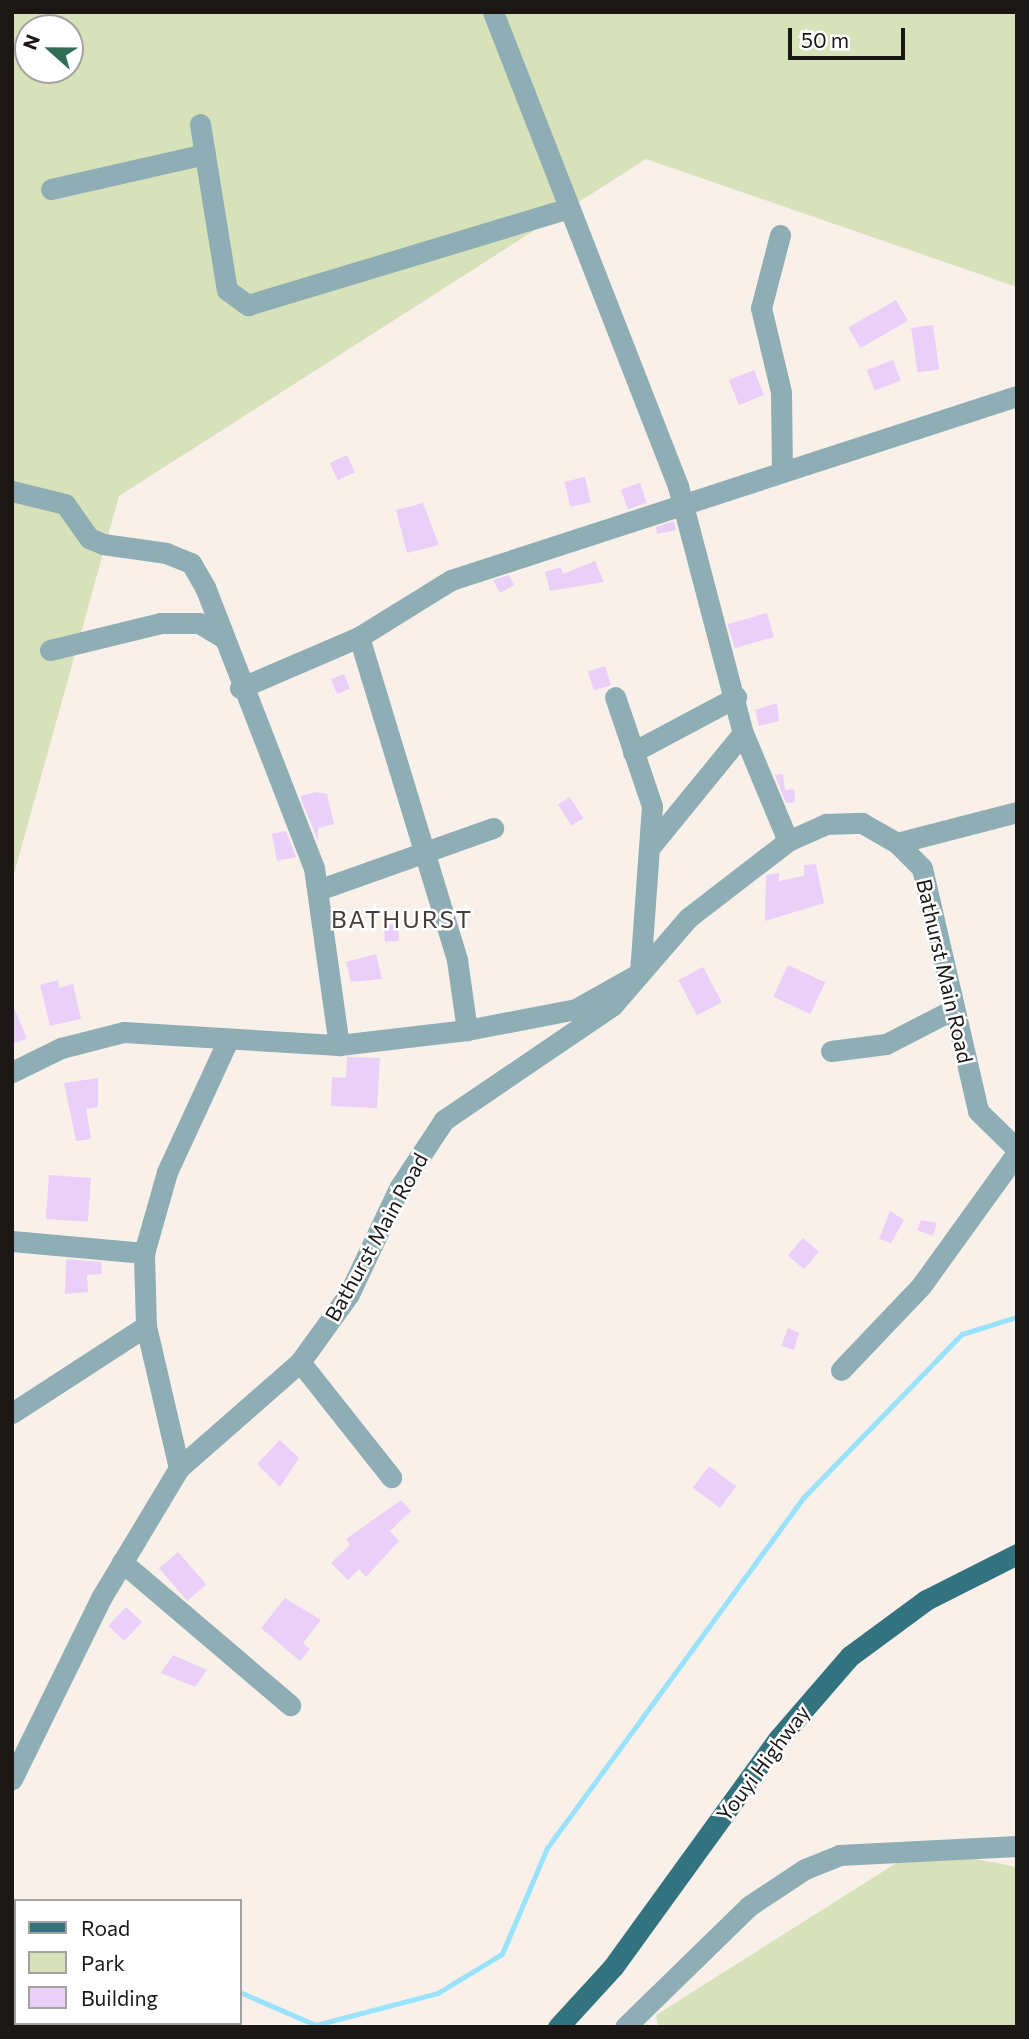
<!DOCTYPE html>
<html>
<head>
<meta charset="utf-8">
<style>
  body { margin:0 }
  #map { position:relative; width:1029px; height:2039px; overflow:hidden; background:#f9f0ea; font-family:Commissioner,sans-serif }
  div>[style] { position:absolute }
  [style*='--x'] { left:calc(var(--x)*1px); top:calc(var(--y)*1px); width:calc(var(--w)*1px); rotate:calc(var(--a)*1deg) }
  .green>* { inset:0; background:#d7e2ba }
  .stream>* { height:4.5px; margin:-2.25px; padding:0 2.25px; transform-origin:2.25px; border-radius:2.25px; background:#99e2fb }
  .building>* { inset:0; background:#eacff9; transform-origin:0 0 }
  .minor>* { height:21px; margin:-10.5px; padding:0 10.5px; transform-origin:10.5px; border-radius:10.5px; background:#8eadb4 }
  .major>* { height:21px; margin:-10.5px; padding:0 10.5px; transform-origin:10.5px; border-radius:10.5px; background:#337380 }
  span { translate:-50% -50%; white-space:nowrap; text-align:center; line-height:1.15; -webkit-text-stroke:5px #fff; paint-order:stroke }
  .street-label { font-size:21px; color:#1a1715 }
  .quarter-label { font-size:24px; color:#443d39; letter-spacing:2px }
  .frame { position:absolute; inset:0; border:14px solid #1a1715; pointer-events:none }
  .legend { position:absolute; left:14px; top:1899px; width:228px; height:126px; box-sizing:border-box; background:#fff; border:2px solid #a3a2a1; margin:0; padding:9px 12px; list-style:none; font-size:21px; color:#1a1715 }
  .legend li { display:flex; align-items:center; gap:14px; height:35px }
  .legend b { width:35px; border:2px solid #a3a2a1 }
  .north { position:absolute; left:14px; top:14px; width:70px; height:70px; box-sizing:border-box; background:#fff; border:2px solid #a3a2a1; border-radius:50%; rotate:291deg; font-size:19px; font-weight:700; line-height:28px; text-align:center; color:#1a1715 }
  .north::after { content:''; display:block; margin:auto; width:24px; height:32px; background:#316c56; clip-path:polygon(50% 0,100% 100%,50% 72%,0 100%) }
  .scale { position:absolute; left:788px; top:28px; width:117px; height:32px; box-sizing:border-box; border:4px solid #1a1715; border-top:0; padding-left:9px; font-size:21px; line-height:24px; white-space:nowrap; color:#1a1715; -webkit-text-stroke:5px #fff; paint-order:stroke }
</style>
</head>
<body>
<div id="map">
  <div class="green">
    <div style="clip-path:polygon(evenodd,12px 12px,1017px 12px,1017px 287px,646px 159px,119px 496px,12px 881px,12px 12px,28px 28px,70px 28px,70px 70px,28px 70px,28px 28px)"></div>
    <div style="clip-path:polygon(920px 1848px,1017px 1867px,1017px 2027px,658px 2027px,656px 2015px)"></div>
  </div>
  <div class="stream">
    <div style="--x:240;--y:1992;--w:83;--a:23.5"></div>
    <div style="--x:316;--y:2025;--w:126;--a:-14.7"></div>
    <div style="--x:438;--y:1993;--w:75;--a:-31.4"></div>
    <div style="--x:502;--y:1954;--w:115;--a:-67"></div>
    <div style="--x:547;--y:1848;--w:434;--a:-53.8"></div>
    <div style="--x:803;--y:1498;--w:228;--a:-45.9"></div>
    <div style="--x:962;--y:1334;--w:58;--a:-17.2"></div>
    <div style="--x:117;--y:2027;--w:4;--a:-76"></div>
  </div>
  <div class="building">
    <div style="left:896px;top:300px;width:24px;height:55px;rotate:60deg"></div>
    <div style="left:933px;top:325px;width:45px;height:22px;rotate:82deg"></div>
    <div style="left:893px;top:360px;width:22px;height:28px;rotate:69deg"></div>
    <div style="left:754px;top:370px;width:27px;height:27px;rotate:68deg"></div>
    <div style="left:347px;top:455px;width:19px;height:19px;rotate:65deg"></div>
    <div style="left:585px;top:477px;width:26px;height:21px;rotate:77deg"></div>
    <div style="left:640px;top:483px;width:21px;height:20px;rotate:71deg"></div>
    <div style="clip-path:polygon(423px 503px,439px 545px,407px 553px,396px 510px)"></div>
    <div style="clip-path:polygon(674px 521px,676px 530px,657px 534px,656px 527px)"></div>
    <div style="clip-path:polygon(595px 561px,604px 582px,550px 591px,545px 572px,561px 567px,563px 574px)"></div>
    <div style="clip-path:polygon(509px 575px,514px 585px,500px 593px,493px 580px)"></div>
    <div style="left:767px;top:613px;width:25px;height:41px;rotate:74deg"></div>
    <div style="left:605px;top:666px;width:20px;height:18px;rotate:72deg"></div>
    <div style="left:344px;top:674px;width:16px;height:14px;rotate:68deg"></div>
    <div style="clip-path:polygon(777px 703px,779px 721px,759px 726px,755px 710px)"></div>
    <div style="clip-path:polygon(783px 774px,785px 790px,794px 789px,795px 802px,786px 803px,775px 775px)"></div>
    <div style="clip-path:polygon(315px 792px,327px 794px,334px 824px,318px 828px,318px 841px,300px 796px)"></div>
    <div style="left:570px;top:797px;width:25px;height:14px;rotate:58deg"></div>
    <div style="clip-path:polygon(286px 831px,296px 857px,277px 861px,272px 834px)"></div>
    <div style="clip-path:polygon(816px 864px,824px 903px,765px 921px,766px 875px,779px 873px,779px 881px,804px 876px,804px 865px)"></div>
    <div style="left:398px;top:924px;width:17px;height:14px;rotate:87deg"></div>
    <div style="clip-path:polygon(376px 954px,382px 979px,351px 982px,346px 962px)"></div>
    <div style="left:788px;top:965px;width:41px;height:35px;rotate:25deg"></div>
    <div style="left:703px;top:967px;width:40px;height:28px;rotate:62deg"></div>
    <div style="clip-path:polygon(58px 980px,59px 988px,73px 984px,81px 1019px,50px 1026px,40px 985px)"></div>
    <div style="clip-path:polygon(12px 1003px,27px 1039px,12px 1044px)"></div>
    <div style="clip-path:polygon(347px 1057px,380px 1058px,377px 1108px,331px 1106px,332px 1077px,346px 1078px)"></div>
    <div style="clip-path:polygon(98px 1078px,98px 1107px,86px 1109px,91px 1139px,76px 1141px,64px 1083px)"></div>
    <div style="left:49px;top:1175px;width:42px;height:44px;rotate:4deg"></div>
    <div style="clip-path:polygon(890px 1211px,904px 1220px,891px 1243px,879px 1239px)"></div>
    <div style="clip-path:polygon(921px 1220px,937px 1223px,933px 1236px,917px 1230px)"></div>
    <div style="left:803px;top:1238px;width:21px;height:23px;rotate:41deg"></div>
    <div style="clip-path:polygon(66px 1259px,101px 1262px,102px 1274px,87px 1275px,88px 1292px,65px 1294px)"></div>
    <div style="clip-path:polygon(788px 1328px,799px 1333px,794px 1350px,781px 1346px)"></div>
    <div style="clip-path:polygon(280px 1440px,299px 1458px,280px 1487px,257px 1464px)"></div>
    <div style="left:709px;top:1466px;width:34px;height:27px;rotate:37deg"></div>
    <div style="clip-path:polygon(401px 1500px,411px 1511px,390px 1531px,399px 1541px,366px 1577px,359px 1569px,348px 1580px,331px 1563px,350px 1545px,346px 1539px)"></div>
    <div style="left:178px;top:1552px;width:43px;height:25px;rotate:49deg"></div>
    <div style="clip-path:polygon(285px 1598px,321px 1620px,303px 1643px,310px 1649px,300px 1661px,261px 1628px)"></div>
    <div style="left:126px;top:1607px;width:22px;height:26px;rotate:43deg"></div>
    <div style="clip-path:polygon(173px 1655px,207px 1670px,195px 1687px,161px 1673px)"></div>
  </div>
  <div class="minor">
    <div style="--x:493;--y:12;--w:509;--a:68.68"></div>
    <div style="--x:678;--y:486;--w:255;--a:75.3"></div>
    <div style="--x:743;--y:733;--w:117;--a:67.4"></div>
    <div style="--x:200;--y:124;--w:168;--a:80.8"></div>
    <div style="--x:227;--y:290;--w:26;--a:36"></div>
    <div style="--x:248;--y:305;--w:332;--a:-16.8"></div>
    <div style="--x:51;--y:189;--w:158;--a:-12.8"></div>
    <div style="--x:780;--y:235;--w:75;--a:104.6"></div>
    <div style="--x:761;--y:308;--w:86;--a:76.6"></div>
    <div style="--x:781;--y:392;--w:77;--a:89.3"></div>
    <div style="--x:12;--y:491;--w:55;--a:13.8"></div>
    <div style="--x:65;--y:504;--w:42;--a:54.8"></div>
    <div style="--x:89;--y:538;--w:15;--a:23"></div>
    <div style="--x:103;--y:544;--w:64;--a:8.1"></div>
    <div style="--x:166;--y:553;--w:27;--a:22"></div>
    <div style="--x:191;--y:563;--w:28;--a:60"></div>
    <div style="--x:205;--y:587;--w:301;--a:68.8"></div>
    <div style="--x:314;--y:868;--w:179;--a:82"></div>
    <div style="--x:359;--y:637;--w:338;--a:73.1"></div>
    <div style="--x:457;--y:960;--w:71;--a:81.9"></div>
    <div style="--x:50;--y:650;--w:114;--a:-13.7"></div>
    <div style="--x:161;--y:623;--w:38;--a:0"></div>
    <div style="--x:199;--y:623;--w:27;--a:31"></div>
    <div style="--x:240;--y:688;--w:129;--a:-23.2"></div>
    <div style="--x:359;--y:637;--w:108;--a:-31.8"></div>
    <div style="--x:451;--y:580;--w:595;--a:-18.01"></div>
    <div style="--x:633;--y:752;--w:117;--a:-28.1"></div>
    <div style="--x:897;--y:843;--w:124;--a:-14.5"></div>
    <div style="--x:650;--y:847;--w:147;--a:-50.8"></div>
    <div style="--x:318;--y:890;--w:186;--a:-19.5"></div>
    <div style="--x:831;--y:1051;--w:55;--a:-7.3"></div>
    <div style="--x:886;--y:1044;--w:76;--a:-27.2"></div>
    <div style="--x:12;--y:1072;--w:55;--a:-26.1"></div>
    <div style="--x:61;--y:1048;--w:65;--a:-14.3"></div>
    <div style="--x:124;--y:1032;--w:215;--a:3.5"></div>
    <div style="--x:339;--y:1045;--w:129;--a:-6.7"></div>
    <div style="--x:467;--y:1030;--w:111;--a:-10.9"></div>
    <div style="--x:576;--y:1009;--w:73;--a:-29.4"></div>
    <div style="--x:640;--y:973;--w:167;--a:-85.9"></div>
    <div style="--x:652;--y:806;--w:115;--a:-108.7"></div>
    <div style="--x:12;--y:1241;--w:133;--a:5.2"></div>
    <div style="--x:300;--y:1362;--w:147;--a:51.6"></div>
    <div style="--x:841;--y:1370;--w:116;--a:-46.4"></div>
    <div style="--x:921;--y:1286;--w:164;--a:-54.2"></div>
    <div style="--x:12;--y:1413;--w:160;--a:-33"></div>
    <div style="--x:179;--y:1468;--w:146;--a:-103.1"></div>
    <div style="--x:146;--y:1326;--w:73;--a:-91.6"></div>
    <div style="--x:144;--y:1253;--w:84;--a:-74.1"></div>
    <div style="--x:167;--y:1172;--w:145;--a:-65.2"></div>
    <div style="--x:122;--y:1562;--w:221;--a:40.4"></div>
    <div style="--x:12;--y:1779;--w:202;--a:-63.8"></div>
    <div style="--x:101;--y:1598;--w:152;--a:-59"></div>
    <div style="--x:179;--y:1468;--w:161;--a:-41.2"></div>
    <div style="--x:300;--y:1362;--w:84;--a:-54.2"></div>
    <div style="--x:349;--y:1294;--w:117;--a:-64.7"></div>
    <div style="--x:399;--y:1188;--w:82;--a:-56.5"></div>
    <div style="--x:444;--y:1120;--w:204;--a:-34.2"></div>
    <div style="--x:613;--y:1005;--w:115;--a:-49.2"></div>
    <div style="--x:688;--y:918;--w:126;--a:-37.6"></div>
    <div style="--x:788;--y:841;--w:42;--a:-24.1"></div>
    <div style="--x:826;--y:824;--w:36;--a:-2"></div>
    <div style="--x:862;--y:823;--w:40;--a:29.7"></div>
    <div style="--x:897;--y:843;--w:35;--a:45"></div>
    <div style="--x:922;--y:868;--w:249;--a:77"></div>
    <div style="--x:978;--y:1111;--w:54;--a:44.3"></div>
    <div style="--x:625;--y:2027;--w:173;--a:-44.3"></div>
    <div style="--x:749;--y:1906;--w:67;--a:-33.5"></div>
    <div style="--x:805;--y:1869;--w:37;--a:-22"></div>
    <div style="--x:839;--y:1855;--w:178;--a:-2.9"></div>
  </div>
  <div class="major">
    <div style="--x:558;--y:2027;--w:81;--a:-47.5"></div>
    <div style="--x:613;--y:1967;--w:281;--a:-54.1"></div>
    <div style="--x:778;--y:1739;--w:110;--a:-49.1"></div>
    <div style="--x:850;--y:1656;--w:94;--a:-36.4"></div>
    <div style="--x:926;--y:1600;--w:102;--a:-26.8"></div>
  </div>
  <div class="street-label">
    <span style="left:945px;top:971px;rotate:77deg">Bathurst Main Road</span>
    <span style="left:376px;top:1237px;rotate:-61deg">Bathurst Main Road</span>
    <span style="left:763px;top:1763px;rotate:-53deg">Youyi Highway</span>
  </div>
  <div class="quarter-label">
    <span style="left:402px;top:919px">BATHURST</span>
  </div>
  <div class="frame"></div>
  <ul class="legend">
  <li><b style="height:9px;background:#337380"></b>Road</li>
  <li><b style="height:19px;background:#d7e2ba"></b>Park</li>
  <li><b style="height:19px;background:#eacff9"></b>Building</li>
  </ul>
  <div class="north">N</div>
  <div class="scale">50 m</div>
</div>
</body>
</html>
